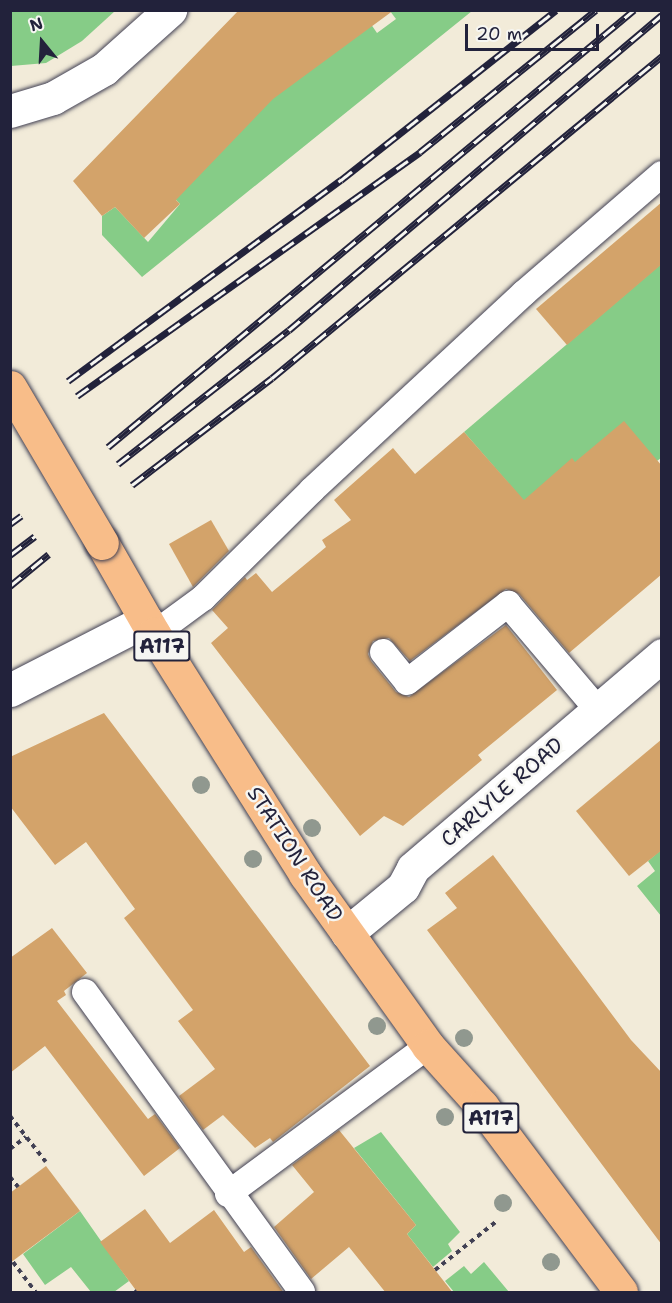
<!DOCTYPE html>
<html>
<head>
<meta charset="utf-8">
<style>
  body { margin:0 }
  #map { position:relative; width:672px; height:1303px; overflow:hidden; background:#f2ebd9; font-family:"Shantell Sans",sans-serif }
  div>[style] { position:absolute }
  [style*='--x'] { left:calc(var(--x)*1px); top:calc(var(--y)*1px); width:calc(var(--w)*1px); rotate:calc(var(--a)*1deg) }
  .green>* { inset:0; background:#86cc87 }
  .building>* { inset:0; background:#d3a36a }
  .path>* { height:4px; margin-top:-2px; transform-origin:0; background:repeating-linear-gradient(90deg,#414053 0 4.5px,transparent 0 9px) }
  .roads { filter:drop-shadow(0 0 2px #414053) drop-shadow(0 0 2px #414053) }
  .service>* { height:26px; margin:-13px; padding:0 13px; transform-origin:13px; border-radius:13px; background:#fff }
  .minor>* { height:33px; margin:-16.5px; padding:0 16.5px; transform-origin:16.5px; border-radius:16.5px; background:#fff }
  .primary>* { height:33px; margin:-16.5px; padding:0 16.5px; transform-origin:16.5px; border-radius:16.5px; background:#f8bd89 }
  .rail>* { height:7px; margin-top:-3.5px; transform-origin:0; background:repeating-linear-gradient(90deg,#f6f6f2 0 14px,#22223b 0 28px); box-sizing:border-box; border-block:2px solid #22223b }
  .bridges { filter:drop-shadow(0 0 2px #414053) drop-shadow(0 0 2px #414053) }
  .primary-bridge>* { height:33px; margin:-16.5px; padding:0 16.5px; transform-origin:16.5px; border-radius:16.5px; background:#f8bd89 }
  .trees>* { width:18px; height:18px; margin:-9px; border-radius:50%; background:#90988f }
  span { translate:-50% -50%; white-space:nowrap; text-align:center; line-height:1.15; -webkit-text-stroke:5px #f6f6f2; paint-order:stroke }
  .shield-label span { padding:2px 4px; background:#f6f6f2; border:2px solid; border-radius:4px; -webkit-text-stroke-width:0 }
  .shield-label { font-size:20px; color:#22223b; font-weight:700 }
  .street-label { font-size:21px; color:#22223b }
  .frame { position:absolute; inset:0; border:12px solid #22223b; pointer-events:none }
  .north { position:absolute; left:12px; top:12px; width:60px; height:60px; -webkit-text-stroke:4px #f6f6f2; paint-order:stroke; rotate:342deg; font-size:16px; font-weight:700; line-height:24px; text-align:center; color:#22223b }
  .north::after { content:''; display:block; margin:auto; width:21px; height:27px; background:#22223b; clip-path:polygon(50% 0,100% 100%,50% 72%,0 100%) }
  .scale { position:absolute; left:465px; top:24px; width:134px; height:27px; box-sizing:border-box; border:3px solid #22223b; border-top:0; padding-left:8px; font-size:18px; line-height:21px; white-space:nowrap; color:#22223b; -webkit-text-stroke:4px #f6f6f2; paint-order:stroke }
</style>
</head>
<body>
<div id="map">
  <div class="green">
    <div style="clip-path:polygon(11px 10px,115px 10px,115px 11px,82px 41px,46px 63px,11px 66px)"></div>
    <div style="clip-path:polygon(390px 11px,472px 11px,142px 277px,102px 235px,102px 216px,115px 207px,148px 242px,180px 204px,150px 173px,282px 87px,364px 14px,377px 33px,396px 19px)"></div>
    <div style="clip-path:polygon(661px 264px,661px 458px,531px 554px,516px 492px,464px 432px)"></div>
    <div style="clip-path:polygon(661px 850px,661px 916px,637px 886px,655px 871px,648px 861px)"></div>
    <div style="clip-path:polygon(381px 1132px,460px 1232px,448px 1244px,452px 1251px,433px 1267px,407px 1234px,416px 1225px,354px 1148px)"></div>
    <div style="clip-path:polygon(80px 1211px,129px 1281px,114px 1292px,91px 1292px,71px 1267px,45px 1285px,23px 1254px)"></div>
    <div style="clip-path:polygon(484px 1262px,509px 1292px,454px 1292px,445px 1281px,464px 1266px,471px 1274px)"></div>
  </div>
  <div class="building">
    <div style="clip-path:polygon(239px 10px,394px 10px,273px 99px,176px 200px,180px 204px,144px 238px,115px 207px,102px 216px,73px 181px)"></div>
    <div style="clip-path:polygon(662px 202px,662px 264px,567px 345px,536px 309px)"></div>
    <div style="clip-path:polygon(624px 421px,662px 466px,662px 574px,569px 653px,519px 594px,506px 589px,410px 661px,389px 638px,373px 641px,368px 654px,371px 661px,396px 692px,409px 697px,506px 625px,557px 690px,478px 755px,482px 760px,403px 826px,384px 816px,360px 836px,211px 643px,228px 628px,212px 610px,245px 577px,247px 580px,256px 573px,272px 592px,326px 547px,322px 540px,351px 520px,334px 500px,393px 448px,415px 474px,464px 432px,524px 500px,572px 458px,575px 462px)"></div>
    <div style="clip-path:polygon(211px 520px,229px 551px,193px 587px,169px 544px)"></div>
    <div style="clip-path:polygon(104px 713px,370px 1066px,273px 1142px,270px 1138px,255px 1148px,223px 1115px,203px 1130px,179px 1096px,215px 1069px,178px 1021px,193px 1010px,124px 918px,135px 909px,86px 842px,55px 865px,10px 806px,10px 757px)"></div>
    <div style="clip-path:polygon(662px 739px,662px 850px,629px 876px,576px 811px)"></div>
    <div style="clip-path:polygon(493px 855px,631px 1040px,662px 1073px,662px 1245px,427px 930px,457px 908px,445px 893px)"></div>
    <div style="clip-path:polygon(52px 928px,87px 973px,64px 991px,66px 995px,57px 1001px,148px 1119px,155px 1114px,180px 1148px,144px 1176px,45px 1046px,10px 1073px,10px 958px)"></div>
    <div style="clip-path:polygon(339px 1130px,416px 1225px,407px 1234px,453px 1293px,386px 1293px,349px 1247px,311px 1279px,274px 1227px,314px 1192px,292px 1165px)"></div>
    <div style="clip-path:polygon(46px 1166px,80px 1211px,10px 1263px,10px 1193px)"></div>
    <div style="clip-path:polygon(145px 1209px,170px 1243px,214px 1210px,244px 1252px,251px 1247px,284px 1293px,138px 1293px,100px 1242px)"></div>
  </div>
  <div class="path">
    <div style="--x:10;--y:1116;--w:58;--a:52"></div>
    <div style="--x:10;--y:1149;--w:20;--a:-37"></div>
    <div style="--x:10;--y:1177;--w:13;--a:51"></div>
    <div style="--x:13;--y:1262;--w:38;--a:53"></div>
    <div style="--x:435;--y:1270;--w:80;--a:-38.4"></div>
    <div style="--x:135;--y:1292;--w:2;--a:-27"></div>
  </div>
  <div class="roads">
    <div class="service">
      <div style="--x:154;--y:634;--w:61;--a:-36.3"></div>
      <div style="--x:203;--y:598;--w:153;--a:-44.7"></div>
      <div style="--x:312;--y:490;--w:289;--a:-42.9"></div>
      <div style="--x:524;--y:293;--w:182;--a:-40.8"></div>
      <div style="--x:383;--y:652;--w:38;--a:51"></div>
      <div style="--x:407;--y:682;--w:128;--a:-37.7"></div>
      <div style="--x:508;--y:604;--w:139;--a:49.7"></div>
      <div style="--x:85;--y:992;--w:370;--a:54.1"></div>
      <div style="--x:228;--y:1194;--w:249;--a:-36.5"></div>
    </div>
    <div class="minor">
      <div style="--x:10;--y:111;--w:45;--a:-16.8"></div>
      <div style="--x:53;--y:98;--w:59;--a:-29.6"></div>
      <div style="--x:104;--y:69;--w:89;--a:-41.8"></div>
      <div style="--x:10;--y:690;--w:153;--a:-27.2"></div>
      <div style="--x:347;--y:933;--w:72;--a:-39.4"></div>
      <div style="--x:403;--y:887;--w:21;--a:-62"></div>
      <div style="--x:413;--y:868;--w:328;--a:-40.5"></div>
    </div>
    <div class="primary">
      <div style="--x:102;--y:543;--w:105;--a:60.3"></div>
      <div style="--x:154;--y:634;--w:284;--a:57.8"></div>
      <div style="--x:305;--y:874;--w:211;--a:54.4"></div>
      <div style="--x:428;--y:1046;--w:81;--a:48"></div>
      <div style="--x:482;--y:1106;--w:232;--a:53.2"></div>
    </div>
  </div>
  <div class="rail">
    <div style="--x:68;--y:381;--w:339;--a:-36.4"></div>
    <div style="--x:341;--y:180;--w:274;--a:-38.3"></div>
    <div style="--x:77;--y:396;--w:421;--a:-35.4"></div>
    <div style="--x:420;--y:152;--w:226;--a:-38.9"></div>
    <div style="--x:108;--y:447;--w:684;--a:-39.72"></div>
    <div style="--x:118;--y:464;--w:217;--a:-38.1"></div>
    <div style="--x:289;--y:330;--w:488;--a:-40.2"></div>
    <div style="--x:132;--y:485;--w:176;--a:-37.4"></div>
    <div style="--x:272;--y:378;--w:506;--a:-39.54"></div>
    <div style="--x:10;--y:524;--w:14;--a:-36"></div>
    <div style="--x:10;--y:555;--w:31;--a:-37"></div>
    <div style="--x:10;--y:586;--w:50;--a:-39.4"></div>
  </div>
  <div class="bridges">
    <div class="primary-bridge">
      <div style="--x:10;--y:387;--w:181;--a:59.5"></div>
    </div>
  </div>
  <div class="trees">
    <div style="left:201px;top:785px"></div>
    <div style="left:312px;top:828px"></div>
    <div style="left:253px;top:859px"></div>
    <div style="left:377px;top:1026px"></div>
    <div style="left:464px;top:1038px"></div>
    <div style="left:445px;top:1117px"></div>
    <div style="left:503px;top:1203px"></div>
    <div style="left:551px;top:1262px"></div>
  </div>
  <div class="shield-label">
    <span style="left:162px;top:646px">A117</span>
    <span style="left:491px;top:1118px">A117</span>
  </div>
  <div class="street-label">
    <span style="left:502px;top:792px;rotate:-41deg">CARLYLE ROAD</span>
    <span style="left:295px;top:854px;rotate:57deg">STATION ROAD</span>
  </div>
  <div class="frame"></div>
  <div class="north">N</div>
  <div class="scale">20 m</div>
</div>
</body>
</html>
